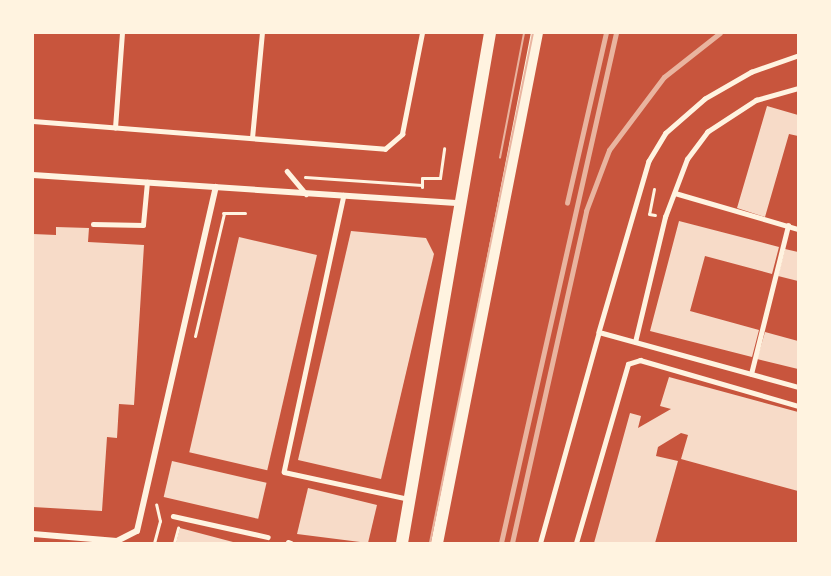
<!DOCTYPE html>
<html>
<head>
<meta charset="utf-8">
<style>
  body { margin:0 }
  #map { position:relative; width:831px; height:576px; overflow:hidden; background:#c8553d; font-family:Karla,sans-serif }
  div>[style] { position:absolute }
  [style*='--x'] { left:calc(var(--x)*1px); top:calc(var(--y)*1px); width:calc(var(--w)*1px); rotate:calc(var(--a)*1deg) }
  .building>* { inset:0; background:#f7dbc8; transform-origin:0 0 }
  .path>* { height:3px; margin:-1.5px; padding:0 1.5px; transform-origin:1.5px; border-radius:1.5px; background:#fff3e0 }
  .service>* { height:4.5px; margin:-2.25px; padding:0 2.25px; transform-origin:2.25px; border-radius:2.25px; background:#fff3e0 }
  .minor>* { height:6px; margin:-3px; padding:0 3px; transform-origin:3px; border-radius:3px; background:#fff3e0 }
  .secondary>* { height:12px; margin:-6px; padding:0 6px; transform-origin:6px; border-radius:6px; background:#fff3e0 }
  .tram>* { height:1.5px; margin:-0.75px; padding:0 0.75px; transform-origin:0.75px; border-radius:0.75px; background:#e9b49f }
  .rail>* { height:4.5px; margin:-2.25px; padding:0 2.25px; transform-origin:2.25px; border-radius:2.25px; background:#e9b49f }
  span { translate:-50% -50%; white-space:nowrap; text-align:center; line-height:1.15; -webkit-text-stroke:5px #fff3e0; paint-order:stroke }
  .frame { position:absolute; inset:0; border:34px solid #fff3e0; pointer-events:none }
</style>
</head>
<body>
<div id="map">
  <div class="building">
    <div style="clip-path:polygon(767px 106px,798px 115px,798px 136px,789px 134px,765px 217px,737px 208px)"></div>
    <div style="clip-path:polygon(679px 221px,779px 247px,772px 274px,705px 256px,690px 311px,759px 330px,752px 357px,650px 331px)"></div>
    <div style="clip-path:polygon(56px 227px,89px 228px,88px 242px,144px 245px,134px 405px,119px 404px,117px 438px,107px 437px,102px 511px,33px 507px,33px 234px,56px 235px)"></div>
    <div style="clip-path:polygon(351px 231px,426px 238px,434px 254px,381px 479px,298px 460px)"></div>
    <div style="left:239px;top:237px;width:80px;height:221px;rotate:13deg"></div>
    <div style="clip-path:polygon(785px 249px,798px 252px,798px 281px,778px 276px)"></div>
    <div style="clip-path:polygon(765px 332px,798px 341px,798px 369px,757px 359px)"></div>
    <div style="clip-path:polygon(669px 377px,798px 412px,798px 491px,681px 459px,688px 435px,681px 433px,658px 447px,656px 456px,678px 461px,655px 543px,594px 543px,630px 413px,641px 416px,638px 428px,671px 409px,660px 406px)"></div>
    <div style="left:172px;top:461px;width:97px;height:37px;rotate:13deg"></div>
    <div style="clip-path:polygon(308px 488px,377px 505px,368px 543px,297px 534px)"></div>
    <div style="clip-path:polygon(180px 528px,233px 542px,233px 543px,176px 543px)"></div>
  </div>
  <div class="path">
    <div style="--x:305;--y:177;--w:117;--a:3.9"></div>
    <div style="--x:422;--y:187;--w:9;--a:-90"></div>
    <div style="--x:422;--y:178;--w:18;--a:0"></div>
    <div style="--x:440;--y:178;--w:30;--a:-82"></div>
    <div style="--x:654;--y:189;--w:25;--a:101"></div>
    <div style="--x:649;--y:214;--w:6;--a:9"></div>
    <div style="--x:223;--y:213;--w:22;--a:0"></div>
    <div style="--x:195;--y:336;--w:126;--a:-76.7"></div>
    <div style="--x:154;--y:543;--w:23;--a:-75"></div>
    <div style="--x:160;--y:521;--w:17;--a:-103"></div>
    <div style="--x:174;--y:543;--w:16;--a:-75"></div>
  </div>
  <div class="service">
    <div style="--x:798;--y:56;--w:49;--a:160.8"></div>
    <div style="--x:752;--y:72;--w:54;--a:150.1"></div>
    <div style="--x:705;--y:99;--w:52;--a:138.9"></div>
    <div style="--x:666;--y:133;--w:33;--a:121"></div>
    <div style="--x:649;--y:161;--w:178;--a:106.3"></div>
    <div style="--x:599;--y:332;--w:206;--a:15.4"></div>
    <div style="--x:33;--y:121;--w:353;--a:4.5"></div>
    <div style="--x:385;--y:149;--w:23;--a:-41"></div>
    <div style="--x:402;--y:134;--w:103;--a:-78.8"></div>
    <div style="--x:115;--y:128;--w:95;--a:-85.8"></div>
    <div style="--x:252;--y:138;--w:105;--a:-84.6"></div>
    <div style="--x:287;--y:171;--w:30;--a:50"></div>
    <div style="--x:675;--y:193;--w:128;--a:16.3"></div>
    <div style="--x:344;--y:195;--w:283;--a:102.2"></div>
    <div style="--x:284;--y:472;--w:128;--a:12.2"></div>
    <div style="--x:93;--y:224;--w:50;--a:1.1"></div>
    <div style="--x:143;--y:225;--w:43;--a:-84.7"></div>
    <div style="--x:635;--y:342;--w:129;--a:-76.5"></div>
    <div style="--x:665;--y:217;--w:62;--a:-69.2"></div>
    <div style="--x:687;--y:159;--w:34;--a:-53"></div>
    <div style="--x:707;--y:132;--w:59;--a:-33.1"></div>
    <div style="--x:756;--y:100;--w:44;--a:-15.9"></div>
    <div style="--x:751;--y:374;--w:153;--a:-76"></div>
    <div style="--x:173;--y:516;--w:97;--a:12.5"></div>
    <div style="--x:288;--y:542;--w:3;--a:18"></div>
    <div style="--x:540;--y:543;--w:219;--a:-74.4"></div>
    <div style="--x:576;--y:543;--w:186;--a:-73.8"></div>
    <div style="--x:628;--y:364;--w:13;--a:-18"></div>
    <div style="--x:640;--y:360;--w:165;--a:16.2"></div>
  </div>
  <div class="minor">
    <div style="--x:33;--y:175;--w:428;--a:3.8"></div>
    <div style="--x:33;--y:534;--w:84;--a:4.8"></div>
    <div style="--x:117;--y:541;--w:22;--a:-27"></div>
    <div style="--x:137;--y:531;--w:353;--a:-77.1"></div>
  </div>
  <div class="secondary">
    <div style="--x:402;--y:543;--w:518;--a:-80.21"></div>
    <div style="--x:437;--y:543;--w:520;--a:-78.91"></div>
  </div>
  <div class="tram">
    <div style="--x:500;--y:158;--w:127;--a:-79.1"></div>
    <div style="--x:430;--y:543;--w:520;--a:-78.58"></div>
  </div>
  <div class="rail">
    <div style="--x:567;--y:203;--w:174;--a:-77.1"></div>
    <div style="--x:501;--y:543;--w:523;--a:-77.29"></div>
    <div style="--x:512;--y:543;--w:340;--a:-77.4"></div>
    <div style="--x:586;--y:211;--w:65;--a:-69.3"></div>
    <div style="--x:609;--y:150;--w:91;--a:-53"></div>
    <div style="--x:664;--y:77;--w:71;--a:-38.2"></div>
  </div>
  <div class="frame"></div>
</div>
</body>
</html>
